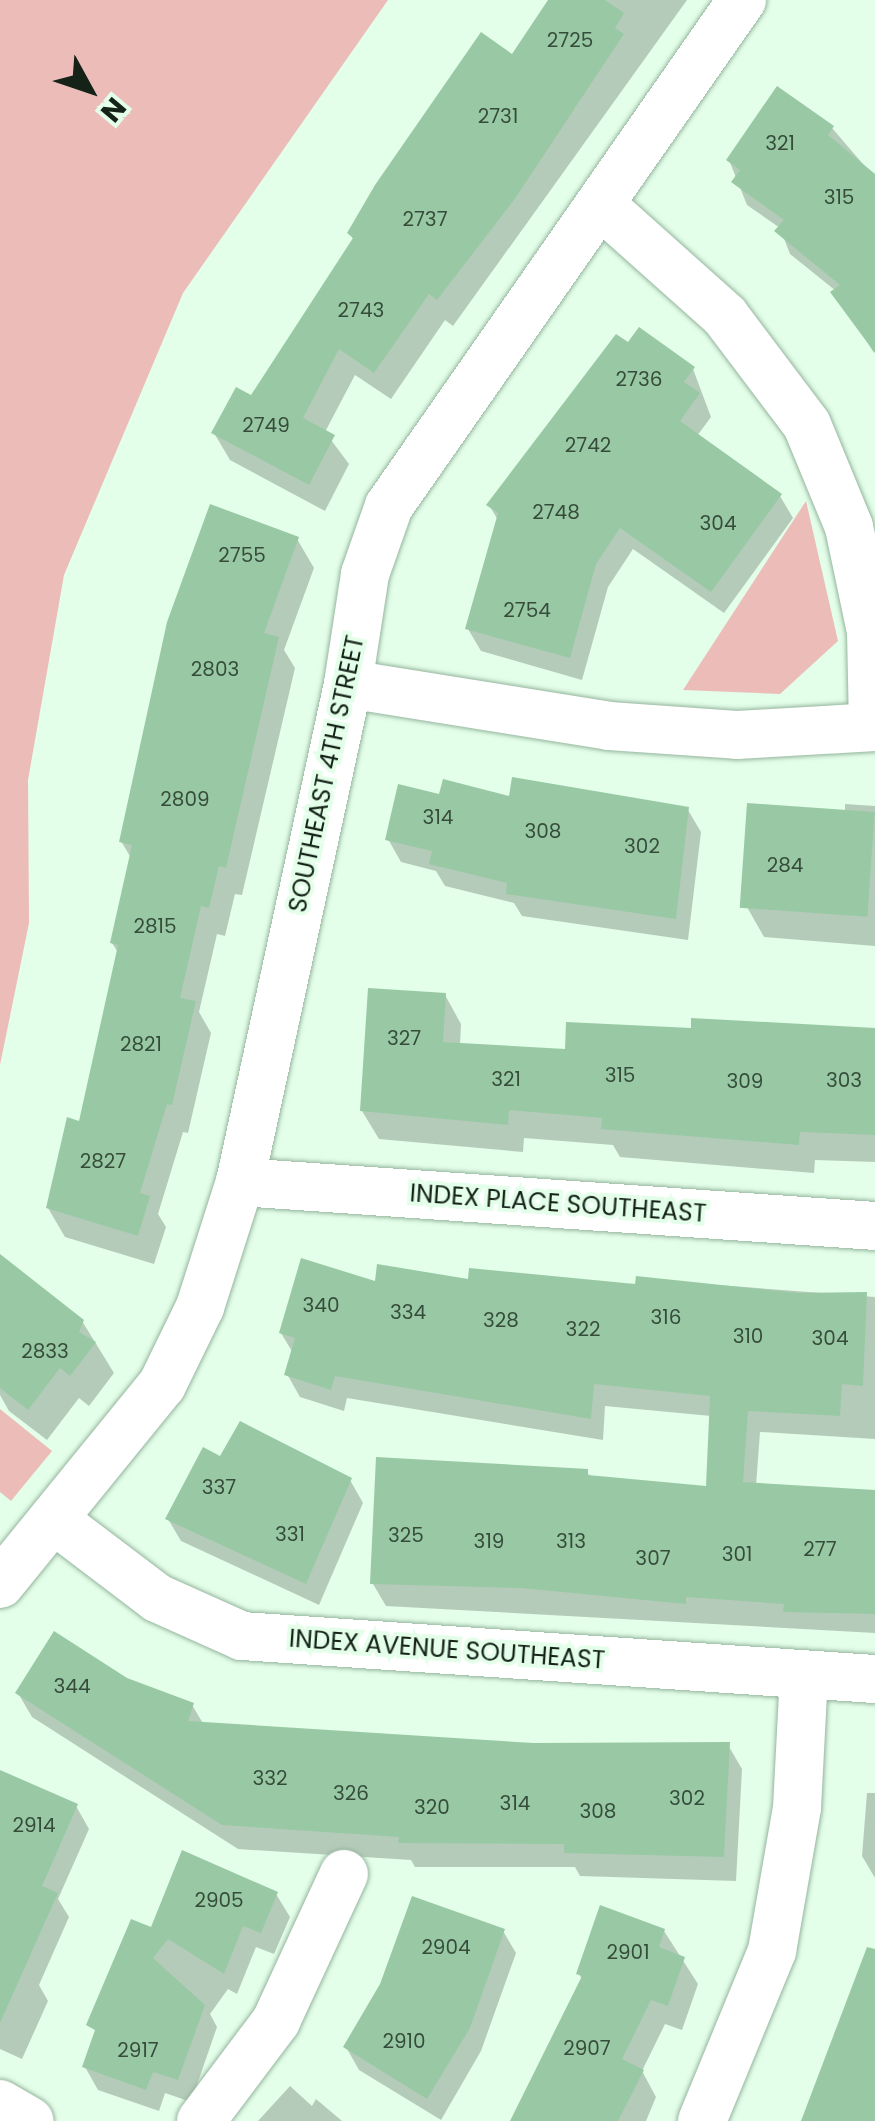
<!DOCTYPE html>
<html>
<head>
<meta charset="utf-8">
<style>
  body { margin:0 }
  #map { position:relative; width:875px; height:2121px; overflow:hidden; background:#e3fee9; font-family:Poppins,sans-serif }
  div>[style] { position:absolute }
  [style*='--x'] { left:calc(var(--x)*1px); top:calc(var(--y)*1px); width:calc(var(--w)*1px); rotate:calc(var(--a)*1deg) }
  .green>* { inset:0; background:#ecbcb9 }
  .shadow>* { inset:0; background:#0003 }
  .building>* { inset:0; background:#98c9a4; transform-origin:0 0 }
  .roads { filter:drop-shadow(0 0 2px #95b59d) drop-shadow(0 0 2px #95b59d) }
  .street>* { height:48px; margin:-24px; padding:0 24px; transform-origin:24px; border-radius:24px; background:#fff }
  span { translate:-50% -50%; white-space:nowrap; text-align:center; line-height:1.15; -webkit-text-stroke:8px #e3fee9; paint-order:stroke }
  .number-label { font-size:20px; color:#364c3b }
  .number-label span { -webkit-text-stroke-width:0 }
  .street-label { font-size:25px; color:#152218 }
  .north { position:absolute; left:40px; top:40px; width:100px; height:100px; -webkit-text-stroke:8px #e3fee9; paint-order:stroke; rotate:130deg; font-size:28px; font-weight:700; line-height:40px; text-align:center; color:#152218 }
  .north::after { content:''; display:block; margin:auto; width:35px; height:45px; background:#152218; clip-path:polygon(50% 0,100% 100%,50% 72%,0 100%) }
</style>
</head>
<body>
<div id="map">
  <div class="green">
    <div style="clip-path:polygon(0 0,388px 0,183px 293px,64px 575px,28px 780px,29px 923px,0 1065px)"></div>
    <div style="clip-path:polygon(806px 501px,838px 641px,780px 694px,683px 690px)"></div>
    <div style="clip-path:polygon(0 1409px,52px 1451px,11px 1501px,0 1492px)"></div>
  </div>
  <div class="shadow">
    <div style="clip-path:polygon(551px 0,687px 0,453px 326px,445px 320px,391px 399px,355px 375px,325px 432px,349px 464px,325px 511px,230px 460px,214px 433px,251px 399px,354px 241px,350px 233px,513px 57px)"></div>
    <div style="clip-path:polygon(832px 128px,875px 178px,874px 353px,836px 291px,790px 254px,780px 228px,747px 205px,729px 160px)"></div>
    <div style="clip-path:polygon(693px 369px,711px 417px,697px 436px,780px 496px,793px 518px,724px 613px,633px 549px,608px 587px,582px 680px,481px 651px,468px 629px,498px 520px,489px 505px)"></div>
    <div style="clip-path:polygon(297px 539px,314px 568px,284px 650px,295px 668px,242px 895px,235px 894px,225px 936px,217px 934px,199px 1012px,211px 1033px,188px 1133px,183px 1132px,158px 1214px,166px 1227px,154px 1264px,65px 1237px,48px 1208px,80px 1124px,119px 954px,112px 943px,131px 858px,121px 841px)"></div>
    <div style="clip-path:polygon(441px 797px,688px 810px,701px 832px,688px 940px,522px 916px,514px 903px,445px 886px,436px 871px,401px 862px,388px 839px)"></div>
    <div style="clip-path:polygon(845px 804px,875px 806px,875px 946px,764px 937px,747px 907px,845px 812px)"></div>
    <div style="clip-path:polygon(445px 995px,461px 1024px,460px 1045px,567px 1052px,693px 1031px,875px 1030px,875px 1162px,815px 1160px,814px 1173px,620px 1157px,613px 1145px,524px 1138px,523px 1152px,379px 1139px,362px 1111px)"></div>
    <div style="clip-path:polygon(638px 1279px,875px 1297px,875px 1439px,760px 1432px,756px 1486px,875px 1494px,875px 1633px,386px 1606px,373px 1584px,587px 1472px,591px 1478px,708px 1489px,711px 1416px,605px 1406px,603px 1440px,347px 1398px,344px 1411px,300px 1397px,287px 1374px,293px 1353px,281px 1333px,377px 1285px,638px 1287px)"></div>
    <div style="clip-path:polygon(0 1284px,82px 1321px,114px 1373px,89px 1406px,79px 1398px,47px 1440px,9px 1411px,0 1395px)"></div>
    <div style="clip-path:polygon(222px 1460px,350px 1480px,363px 1503px,319px 1605px,181px 1541px,168px 1519px)"></div>
    <div style="clip-path:polygon(126px 1680px,192px 1705px,204px 1725px,533px 1745px,728px 1745px,742px 1769px,736px 1881px,580px 1876px,575px 1867px,415px 1867px,411px 1860px,238px 1849px,32px 1717px,18px 1693px)"></div>
    <div style="clip-path:polygon(0 1772px,76px 1806px,89px 1829px,58px 1899px,69px 1917px,39px 1985px,48px 2001px,22px 2059px,0 2049px)"></div>
    <div style="clip-path:polygon(867px 1793px,875px 1793px,875px 1878px,862px 1856px)"></div>
    <div style="clip-path:polygon(276px 1894px,290px 1917px,274px 1954px,256px 1947px,237px 1994px,228px 1989px,210px 2014px,217px 2027px,191px 2102px,165px 2093px,159px 2111px,98px 2090px,85px 2067px,152px 1930px)"></div>
    <div style="clip-path:polygon(503px 1931px,516px 1953px,481px 2051px,441px 2120px,359px 2070px,346px 2047px)"></div>
    <div style="clip-path:polygon(664px 1931px,698px 1984px,682px 2030px,665px 2024px,642px 2071px,656px 2097px,646px 2121px,512px 2121px,582px 1980px,579px 1973px)"></div>
    <div style="clip-path:polygon(290px 2086px,312px 2106px,316px 2099px,342px 2121px,258px 2121px)"></div>
  </div>
  <div class="building">
    <div style="clip-path:polygon(548px 0,605px 0,624px 13px,615px 28px,624px 34px,514px 200px,437px 300px,429px 294px,374px 373px,339px 349px,303px 418px,335px 435px,309px 485px,211px 433px,236px 387px,251px 395px,353px 238px,347px 233px,375px 185px,481px 32px,512px 54px)"></div>
    <div style="clip-path:polygon(777px 86px,834px 126px,828px 135px,875px 174px,875px 353px,830px 292px,840px 285px,774px 231px,784px 220px,731px 182px,740px 170px,726px 160px)"></div>
    <div style="clip-path:polygon(639px 327px,695px 367px,684px 382px,700px 393px,680px 421px,782px 494px,711px 592px,620px 528px,596px 564px,570px 658px,465px 629px,498px 513px,486px 505px,616px 334px,628px 342px)"></div>
    <div style="clip-path:polygon(210px 504px,299px 537px,264px 633px,279px 637px,226px 868px,219px 866px,209px 908px,201px 906px,180px 998px,196px 1001px,172px 1105px,167px 1104px,140px 1193px,150px 1196px,138px 1236px,46px 1208px,67px 1117px,79px 1121px,118px 945px,110px 943px,132px 845px,119px 842px,167px 622px)"></div>
    <div style="clip-path:polygon(512px 777px,689px 807px,676px 919px,506px 894px,507px 883px,429px 864px,432px 851px,385px 840px,398px 784px,439px 794px,443px 779px,509px 796px)"></div>
    <div style="left:747px;top:803px;width:128px;height:105px;rotate:4deg"></div>
    <div style="clip-path:polygon(368px 988px,446px 993px,443px 1042px,565px 1049px,566px 1022px,691px 1028px,691px 1018px,875px 1028px,875px 1135px,800px 1132px,799px 1145px,601px 1129px,602px 1118px,509px 1110px,508px 1125px,360px 1111px)"></div>
    <div style="clip-path:polygon(0 1254px,84px 1320px,79px 1332px,96px 1342px,70px 1376px,60px 1368px,28px 1410px,0 1388px)"></div>
    <div style="clip-path:polygon(301px 1258px,375px 1281px,377px 1264px,468px 1279px,469px 1268px,635px 1284px,636px 1276px,798px 1293px,867px 1292px,863px 1386px,842px 1384px,840px 1416px,748px 1411px,743px 1482px,875px 1490px,875px 1614px,783px 1612px,784px 1604px,686px 1597px,686px 1604px,521px 1588px,370px 1584px,376px 1457px,588px 1469px,588px 1475px,706px 1486px,710px 1396px,594px 1384px,591px 1419px,335px 1376px,331px 1390px,284px 1375px,295px 1338px,279px 1333px)"></div>
    <div style="clip-path:polygon(240px 1421px,352px 1478px,306px 1584px,165px 1519px,203px 1447px,220px 1456px)"></div>
    <div style="clip-path:polygon(54px 1631px,127px 1678px,194px 1703px,188px 1721px,533px 1743px,730px 1742px,724px 1857px,564px 1853px,564px 1844px,398px 1843px,399px 1837px,222px 1825px,15px 1693px)"></div>
    <div style="clip-path:polygon(0 1770px,78px 1804px,42px 1886px,58px 1893px,0 2023px)"></div>
    <div style="clip-path:polygon(182px 1850px,278px 1892px,261px 1933px,243px 1926px,224px 1974px,168px 1939px,153px 1958px,205px 2005px,178px 2080px,153px 2072px,146px 2090px,82px 2067px,95px 2030px,86px 2025px,131px 1919px,151px 1927px)"></div>
    <div style="clip-path:polygon(412px 1896px,505px 1929px,470px 2028px,427px 2099px,343px 2047px,380px 1984px)"></div>
    <div style="clip-path:polygon(600px 1905px,665px 1929px,659px 1947px,685px 1957px,668px 2006px,651px 2000px,622px 2059px,644px 2070px,618px 2121px,510px 2121px,582px 1976px,576px 1974px)"></div>
    <div style="clip-path:polygon(867px 1947px,875px 1949px,875px 2121px,801px 2121px)"></div>
  </div>
  <div class="roads">
    <div class="street">
      <div style="--x:602;--y:206;--w:165;--a:41.8"></div>
      <div style="--x:725;--y:316;--w:136;--a:53"></div>
      <div style="--x:807;--y:425;--w:110;--a:67.6"></div>
      <div style="--x:849;--y:527;--w:106;--a:78.1"></div>
      <div style="--x:871;--y:631;--w:96;--a:88.8"></div>
      <div style="--x:348;--y:684;--w:264;--a:9.1"></div>
      <div style="--x:609;--y:726;--w:128;--a:4"></div>
      <div style="--x:737;--y:735;--w:138;--a:-3.3"></div>
      <div style="--x:240;--y:1182;--w:637;--a:3.96"></div>
      <div style="--x:53;--y:1519;--w:131;--a:37.2"></div>
      <div style="--x:157;--y:1598;--w:93;--a:24.1"></div>
      <div style="--x:242;--y:1636;--w:634;--a:3.89"></div>
      <div style="--x:0;--y:1584;--w:257;--a:-50.9"></div>
      <div style="--x:162;--y:1385;--w:87;--a:-64"></div>
      <div style="--x:200;--y:1307;--w:131;--a:-72.3"></div>
      <div style="--x:240;--y:1182;--w:510;--a:-77.76"></div>
      <div style="--x:348;--y:684;--w:111;--a:-81.2"></div>
      <div style="--x:365;--y:574;--w:72;--a:-70.6"></div>
      <div style="--x:389;--y:506;--w:617;--a:-55.1"></div>
      <div style="--x:0;--y:2104;--w:34;--a:30"></div>
      <div style="--x:201;--y:2121;--w:125;--a:-53.1"></div>
      <div style="--x:276;--y:2021;--w:162;--a:-65.2"></div>
      <div style="--x:702;--y:2121;--w:184;--a:-67.6"></div>
      <div style="--x:772;--y:1951;--w:145;--a:-80.1"></div>
      <div style="--x:797;--y:1808;--w:133;--a:-87"></div>
    </div>
  </div>
  <div class="number-label">
    <span style="left:570px;top:40px">2725</span>
    <span style="left:498px;top:116px">2731</span>
    <span style="left:780px;top:143px">321</span>
    <span style="left:839px;top:197px">315</span>
    <span style="left:425px;top:219px">2737</span>
    <span style="left:361px;top:310px">2743</span>
    <span style="left:639px;top:379px">2736</span>
    <span style="left:266px;top:425px">2749</span>
    <span style="left:588px;top:445px">2742</span>
    <span style="left:556px;top:512px">2748</span>
    <span style="left:718px;top:523px">304</span>
    <span style="left:242px;top:555px">2755</span>
    <span style="left:527px;top:610px">2754</span>
    <span style="left:215px;top:669px">2803</span>
    <span style="left:185px;top:799px">2809</span>
    <span style="left:438px;top:817px">314</span>
    <span style="left:543px;top:831px">308</span>
    <span style="left:642px;top:846px">302</span>
    <span style="left:785px;top:865px">284</span>
    <span style="left:155px;top:926px">2815</span>
    <span style="left:404px;top:1038px">327</span>
    <span style="left:141px;top:1044px">2821</span>
    <span style="left:620px;top:1075px">315</span>
    <span style="left:506px;top:1079px">321</span>
    <span style="left:844px;top:1080px">303</span>
    <span style="left:745px;top:1081px">309</span>
    <span style="left:103px;top:1161px">2827</span>
    <span style="left:321px;top:1305px">340</span>
    <span style="left:408px;top:1312px">334</span>
    <span style="left:666px;top:1317px">316</span>
    <span style="left:501px;top:1320px">328</span>
    <span style="left:583px;top:1329px">322</span>
    <span style="left:748px;top:1336px">310</span>
    <span style="left:830px;top:1338px">304</span>
    <span style="left:45px;top:1351px">2833</span>
    <span style="left:219px;top:1487px">337</span>
    <span style="left:290px;top:1534px">331</span>
    <span style="left:406px;top:1535px">325</span>
    <span style="left:489px;top:1541px">319</span>
    <span style="left:571px;top:1541px">313</span>
    <span style="left:820px;top:1549px">277</span>
    <span style="left:737px;top:1554px">301</span>
    <span style="left:653px;top:1558px">307</span>
    <span style="left:72px;top:1686px">344</span>
    <span style="left:270px;top:1778px">332</span>
    <span style="left:351px;top:1793px">326</span>
    <span style="left:687px;top:1798px">302</span>
    <span style="left:515px;top:1803px">314</span>
    <span style="left:432px;top:1807px">320</span>
    <span style="left:598px;top:1811px">308</span>
    <span style="left:34px;top:1825px">2914</span>
    <span style="left:219px;top:1900px">2905</span>
    <span style="left:446px;top:1947px">2904</span>
    <span style="left:628px;top:1952px">2901</span>
    <span style="left:404px;top:2041px">2910</span>
    <span style="left:587px;top:2048px">2907</span>
    <span style="left:138px;top:2050px">2917</span>
  </div>
  <div class="street-label">
    <span style="left:327px;top:774px;rotate:-78deg">SOUTHEAST 4TH STREET</span>
    <span style="left:558px;top:1204px;rotate:4deg">INDEX PLACE SOUTHEAST</span>
    <span style="left:447px;top:1650px;rotate:4deg">INDEX AVENUE SOUTHEAST</span>
  </div>
  <div class="north">N</div>
</div>
</body>
</html>
